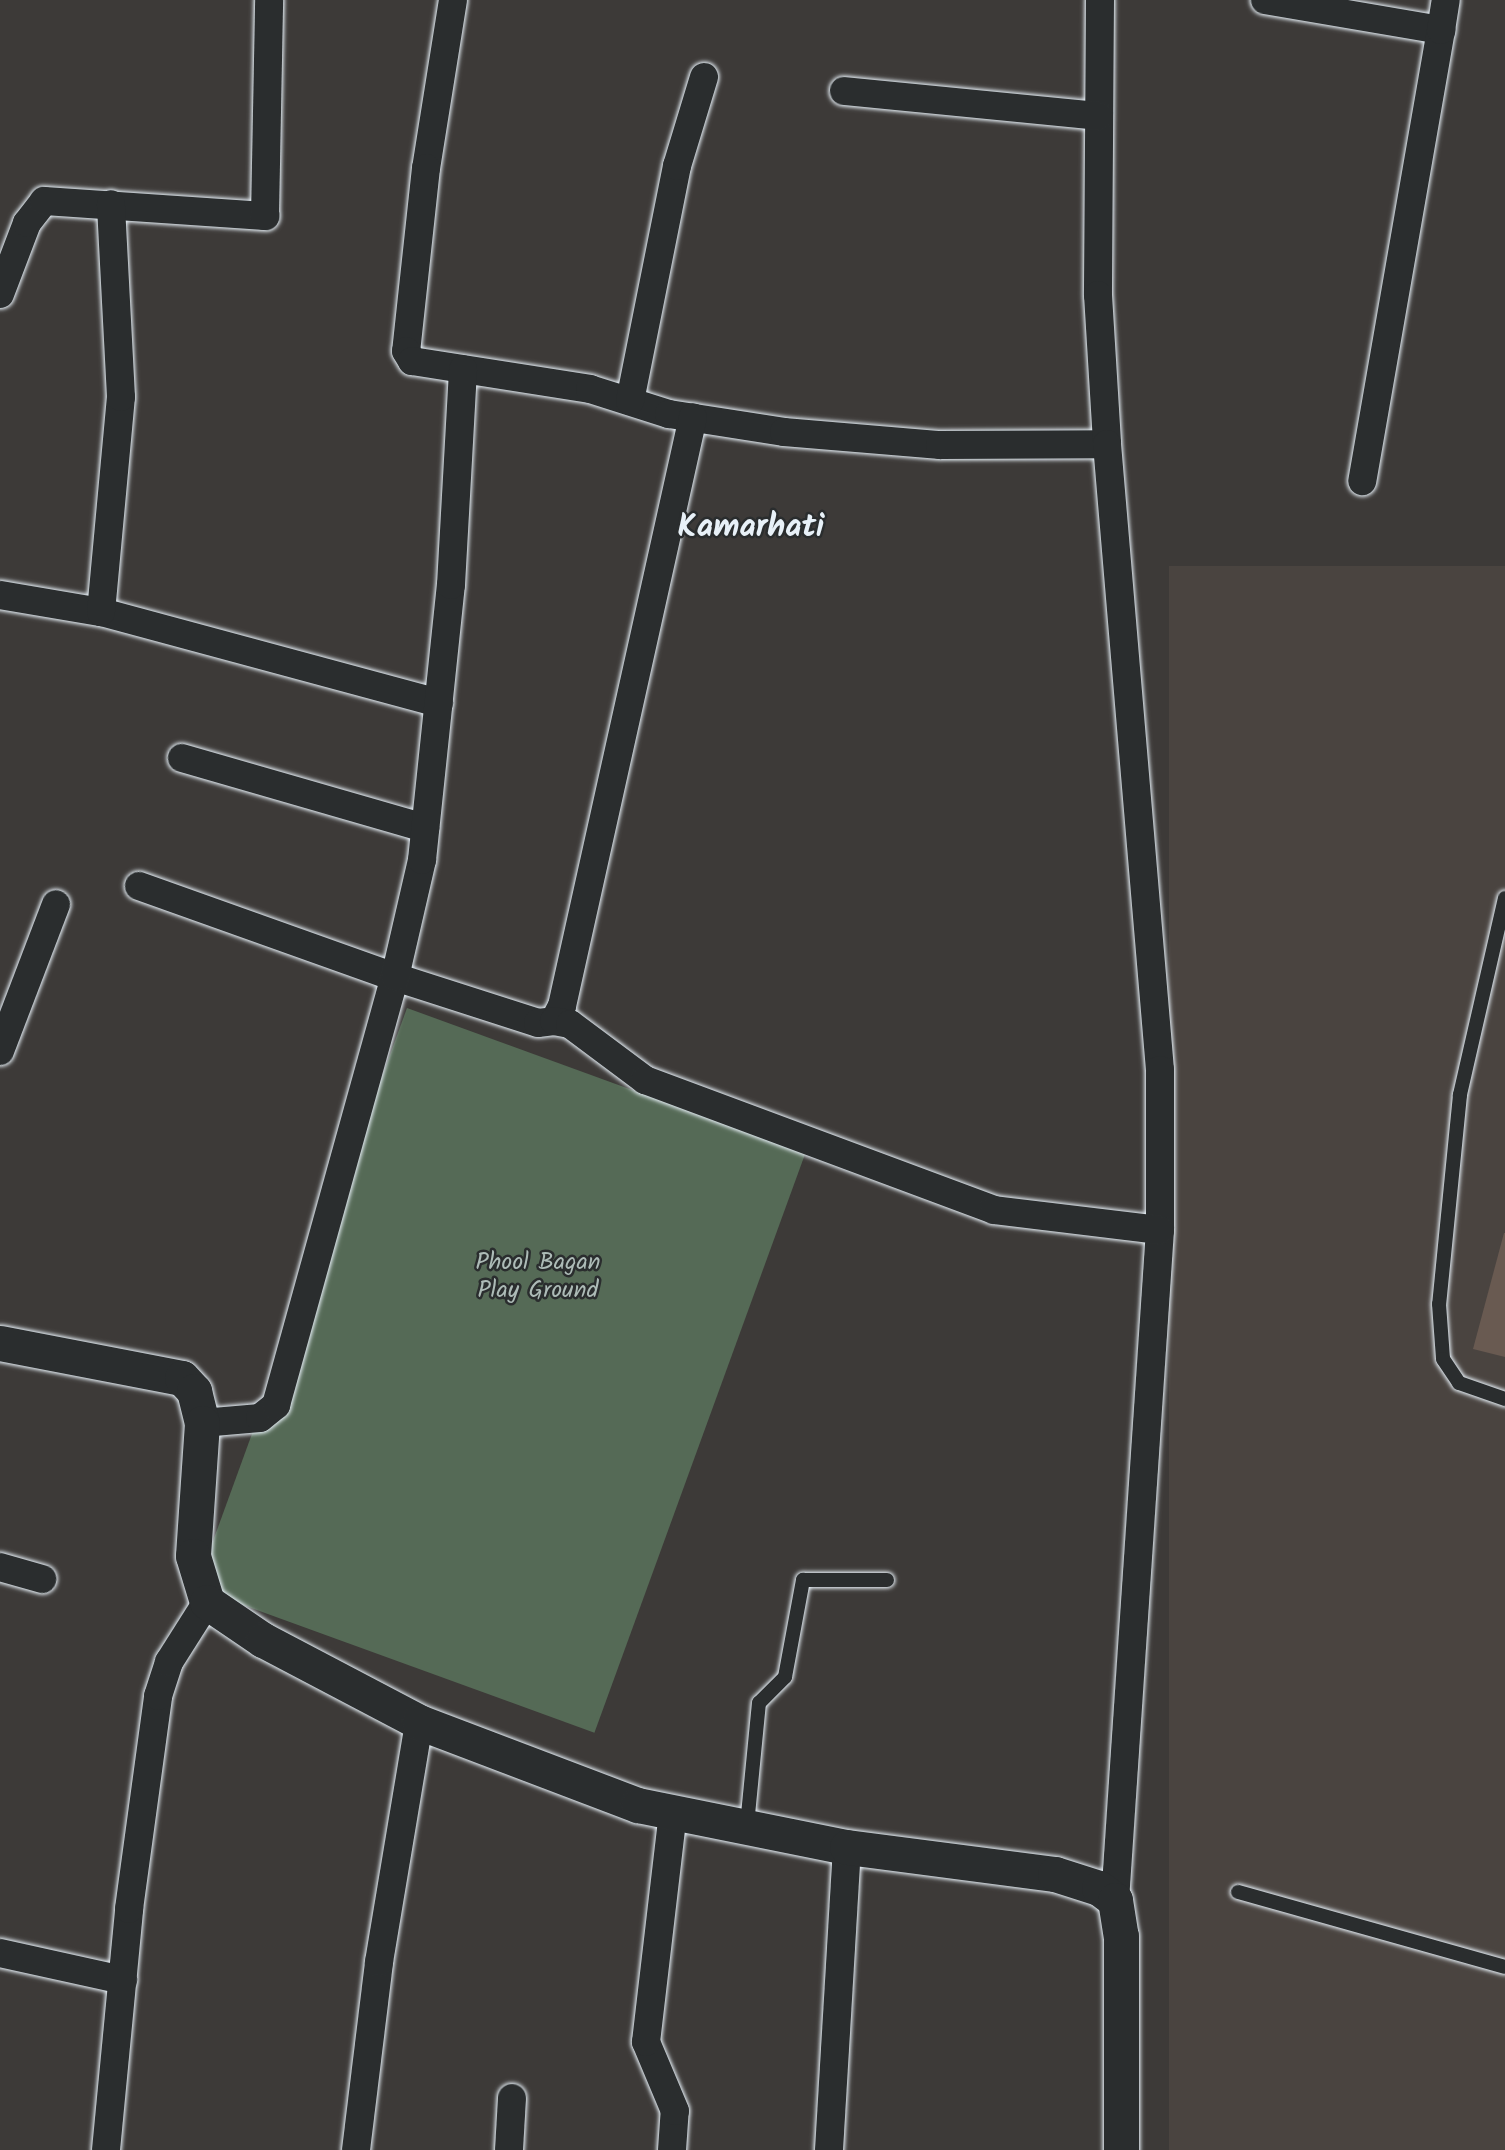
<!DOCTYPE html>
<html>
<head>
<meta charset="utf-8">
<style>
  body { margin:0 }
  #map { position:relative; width:1505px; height:2150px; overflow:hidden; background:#3d3a38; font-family:Kalam,sans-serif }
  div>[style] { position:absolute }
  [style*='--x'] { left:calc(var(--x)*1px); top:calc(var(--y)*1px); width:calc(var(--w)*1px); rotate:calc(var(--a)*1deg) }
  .built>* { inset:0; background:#4a4440; transform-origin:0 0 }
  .green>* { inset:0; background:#556a56; transform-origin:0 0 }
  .building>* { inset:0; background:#695a51 }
  .roads { filter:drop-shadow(0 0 2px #e8f1f8) drop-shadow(0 0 2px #e8f1f8) }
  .service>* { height:14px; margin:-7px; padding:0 7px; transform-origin:7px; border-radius:7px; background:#2a2d2e }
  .minor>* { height:28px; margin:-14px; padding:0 14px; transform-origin:14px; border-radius:14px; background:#2a2d2e }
  .tertiary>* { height:35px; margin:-17.5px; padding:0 17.5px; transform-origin:17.5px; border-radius:17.5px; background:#2a2d2e }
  span { translate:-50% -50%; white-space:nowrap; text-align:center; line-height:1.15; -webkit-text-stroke:5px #2a2d2e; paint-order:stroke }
  .park-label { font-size:24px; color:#adbbb7 }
  .district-label { font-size:32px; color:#e8f1f8; font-weight:700 }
</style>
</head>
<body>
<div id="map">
  <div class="built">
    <div style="left:1505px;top:566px;width:1584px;height:336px;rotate:90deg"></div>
  </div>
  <div class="green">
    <div style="left:407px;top:1008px;width:424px;height:617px;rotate:20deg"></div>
  </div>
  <div class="building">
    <div style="clip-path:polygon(1504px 1233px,1505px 1233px,1505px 1357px,1473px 1349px)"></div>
  </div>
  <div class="roads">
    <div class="service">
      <div style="--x:1505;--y:898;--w:202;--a:102.9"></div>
      <div style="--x:1460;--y:1095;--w:210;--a:95.7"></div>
      <div style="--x:1439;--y:1304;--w:55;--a:85.8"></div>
      <div style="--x:1443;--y:1359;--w:29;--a:56"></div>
      <div style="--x:1459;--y:1383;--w:49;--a:19.2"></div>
      <div style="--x:747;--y:1825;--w:123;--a:-84.4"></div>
      <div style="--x:759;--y:1703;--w:37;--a:-45"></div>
      <div style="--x:785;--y:1677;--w:99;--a:-79.5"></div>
      <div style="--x:803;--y:1580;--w:84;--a:0"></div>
      <div style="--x:1238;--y:1892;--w:277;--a:15.7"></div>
    </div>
    <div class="minor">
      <div style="--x:453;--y:0;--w:170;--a:99.1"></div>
      <div style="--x:426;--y:168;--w:184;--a:96.2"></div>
      <div style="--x:406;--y:351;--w:12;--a:59"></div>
      <div style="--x:412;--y:361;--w:180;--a:8.9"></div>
      <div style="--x:590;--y:389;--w:83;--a:17.6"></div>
      <div style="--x:669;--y:414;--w:116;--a:8.9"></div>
      <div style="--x:784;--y:432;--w:157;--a:4.8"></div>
      <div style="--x:940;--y:445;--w:167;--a:-0.3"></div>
      <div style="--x:1100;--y:0;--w:295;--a:90.4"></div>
      <div style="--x:1098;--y:295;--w:149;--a:86.5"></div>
      <div style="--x:1107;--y:444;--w:628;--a:85.16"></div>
      <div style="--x:1160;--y:1070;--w:160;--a:90"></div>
      <div style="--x:1160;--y:1230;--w:672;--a:93.84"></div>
      <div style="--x:1265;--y:0;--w:179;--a:9.7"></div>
      <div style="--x:1441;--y:30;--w:458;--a:99.9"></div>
      <div style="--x:1441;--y:30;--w:30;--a:-81"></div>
      <div style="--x:844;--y:91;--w:256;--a:5.6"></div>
      <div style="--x:0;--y:294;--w:76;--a:-69.2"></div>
      <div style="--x:27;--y:223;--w:28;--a:-52"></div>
      <div style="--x:44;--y:201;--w:222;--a:3.9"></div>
      <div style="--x:265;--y:216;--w:216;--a:-88.9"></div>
      <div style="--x:630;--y:401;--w:240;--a:-78.7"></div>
      <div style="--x:677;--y:166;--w:93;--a:-73.1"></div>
      <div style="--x:0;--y:595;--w:102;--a:9.6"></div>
      <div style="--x:101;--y:612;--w:350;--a:15.1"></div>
      <div style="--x:101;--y:612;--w:216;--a:-84.7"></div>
      <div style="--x:121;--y:397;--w:193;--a:-93"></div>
      <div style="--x:182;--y:758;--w:253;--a:16.1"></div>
      <div style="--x:139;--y:886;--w:272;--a:19.6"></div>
      <div style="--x:395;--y:977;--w:150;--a:17.8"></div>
      <div style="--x:538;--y:1023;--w:16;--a:-7"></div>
      <div style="--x:554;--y:1021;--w:17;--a:-62"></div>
      <div style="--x:562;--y:1006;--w:603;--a:-77.46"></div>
      <div style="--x:554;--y:1021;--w:16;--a:11"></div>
      <div style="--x:570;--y:1024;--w:94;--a:36.7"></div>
      <div style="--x:645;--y:1080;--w:372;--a:20.4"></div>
      <div style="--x:994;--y:1210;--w:167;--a:6.9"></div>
      <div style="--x:0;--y:1051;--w:157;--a:-69.1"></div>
      <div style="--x:202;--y:1423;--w:58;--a:-4.9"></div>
      <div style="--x:260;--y:1418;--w:21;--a:-39"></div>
      <div style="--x:276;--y:1405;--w:444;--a:-74.5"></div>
      <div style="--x:395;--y:977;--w:120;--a:-77"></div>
      <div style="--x:422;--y:860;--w:277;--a:-84"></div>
      <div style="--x:451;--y:585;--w:216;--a:-86.8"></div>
      <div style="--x:0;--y:1567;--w:44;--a:15.9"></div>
      <div style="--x:0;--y:1953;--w:126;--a:12.4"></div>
      <div style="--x:106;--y:2150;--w:242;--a:-84.5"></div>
      <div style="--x:129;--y:1909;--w:215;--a:-82.2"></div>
      <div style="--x:158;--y:1696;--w:36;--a:-72"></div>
      <div style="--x:169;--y:1662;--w:71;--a:-57.7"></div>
      <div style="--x:356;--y:2150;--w:189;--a:-83"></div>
      <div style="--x:379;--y:1962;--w:243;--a:-80.5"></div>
      <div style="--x:509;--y:2150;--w:52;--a:-86.7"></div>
      <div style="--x:672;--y:2150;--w:39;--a:-86"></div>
      <div style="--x:675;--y:2111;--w:75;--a:-112.8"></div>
      <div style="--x:646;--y:2042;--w:231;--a:-83.3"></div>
      <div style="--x:829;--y:2150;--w:304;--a:-86.6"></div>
    </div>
    <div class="tertiary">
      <div style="--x:0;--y:1343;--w:185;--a:10.9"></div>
      <div style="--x:182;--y:1378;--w:18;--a:47"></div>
      <div style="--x:194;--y:1391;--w:33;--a:76"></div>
      <div style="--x:202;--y:1423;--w:133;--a:93.9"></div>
      <div style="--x:193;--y:1556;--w:48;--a:73.1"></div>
      <div style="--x:207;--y:1602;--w:68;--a:34.2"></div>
      <div style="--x:263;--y:1640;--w:176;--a:27.7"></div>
      <div style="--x:419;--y:1722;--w:234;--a:20.8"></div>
      <div style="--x:638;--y:1805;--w:213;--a:11.4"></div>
      <div style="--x:847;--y:1847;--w:210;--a:7.4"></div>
      <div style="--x:1055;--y:1874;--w:46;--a:17.7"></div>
      <div style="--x:1099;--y:1888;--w:20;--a:37"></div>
      <div style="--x:1115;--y:1900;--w:36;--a:81"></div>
      <div style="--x:1121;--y:1936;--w:214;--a:90"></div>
    </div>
  </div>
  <div class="park-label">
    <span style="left:538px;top:1277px">Phool Bagan<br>Play Ground</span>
  </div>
  <div class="district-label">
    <span style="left:751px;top:528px">Kamarhati</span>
  </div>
</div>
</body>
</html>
